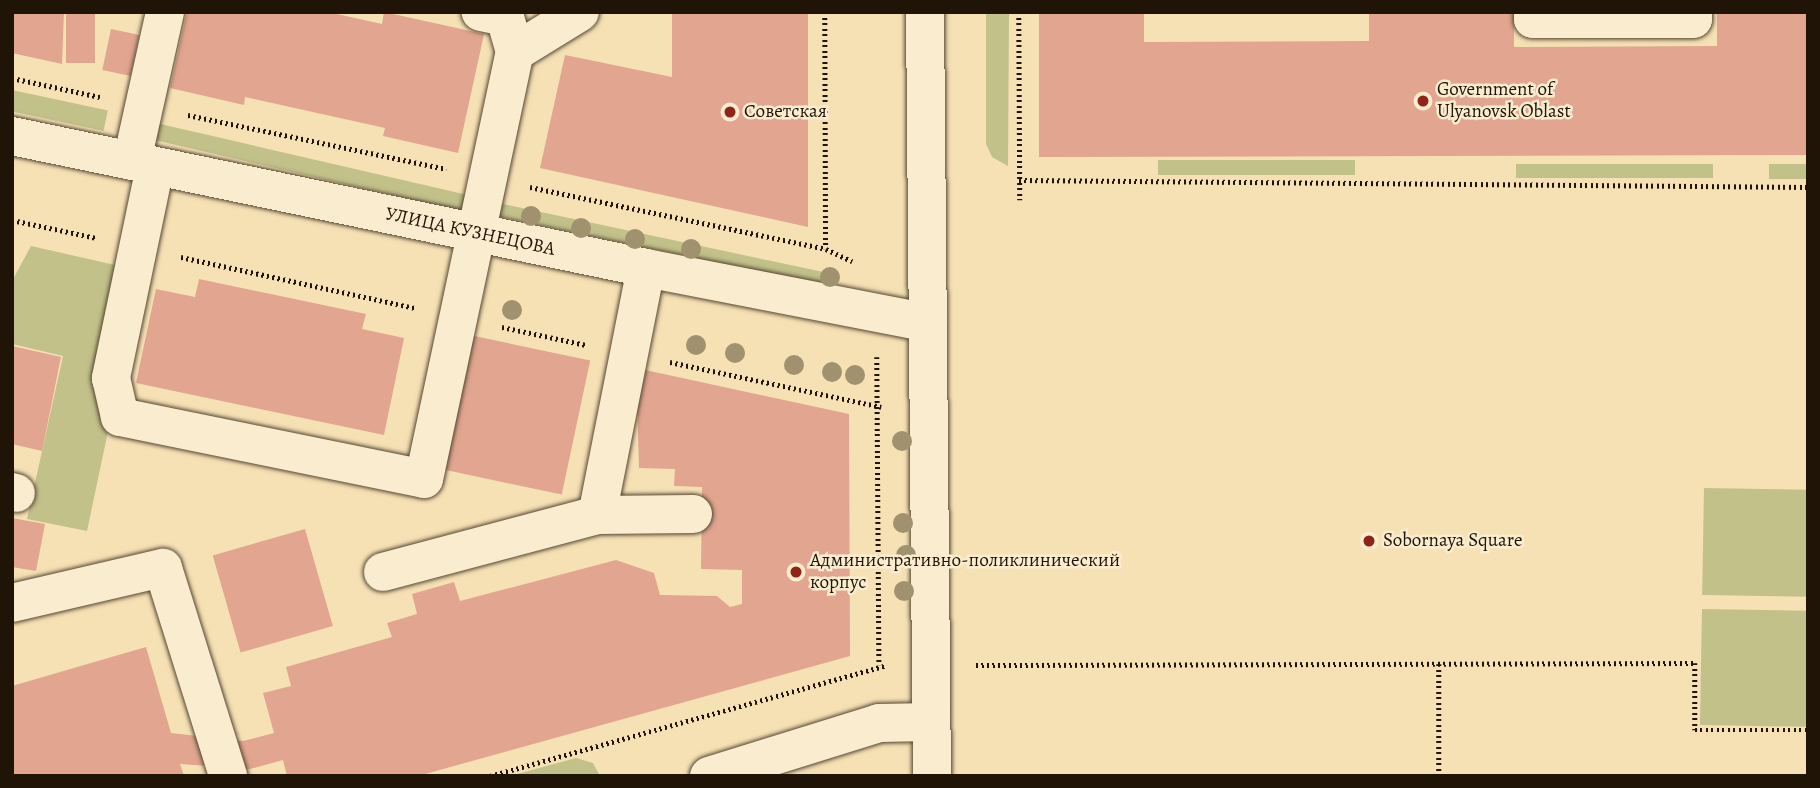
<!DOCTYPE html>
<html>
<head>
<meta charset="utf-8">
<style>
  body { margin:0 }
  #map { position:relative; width:1820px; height:788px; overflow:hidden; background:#f6e1b5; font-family:Alegreya,serif }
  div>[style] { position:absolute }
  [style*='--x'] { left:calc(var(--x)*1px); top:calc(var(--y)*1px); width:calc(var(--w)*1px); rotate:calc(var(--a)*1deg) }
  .green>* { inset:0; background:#c2c18a; transform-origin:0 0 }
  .building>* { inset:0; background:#e1a590; transform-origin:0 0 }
  .path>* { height:4.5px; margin-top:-2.25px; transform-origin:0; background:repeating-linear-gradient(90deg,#201406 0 2px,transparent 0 5.5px) }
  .roads { filter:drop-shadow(0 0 2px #564732) drop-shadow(0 0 2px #564732) }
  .minor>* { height:38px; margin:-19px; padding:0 19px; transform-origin:19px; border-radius:19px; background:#f9eccf }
  .trees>* { width:20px; height:20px; margin:-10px; border-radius:50%; background:#a0926e }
  .dots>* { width:19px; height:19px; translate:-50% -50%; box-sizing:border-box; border:4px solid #f9eccf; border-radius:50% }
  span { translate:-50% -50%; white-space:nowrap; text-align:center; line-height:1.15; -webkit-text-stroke:5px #f9eccf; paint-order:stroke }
  .poi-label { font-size:19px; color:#201406 }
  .left { translate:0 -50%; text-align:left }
  .street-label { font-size:19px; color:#201406 }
  .frame { position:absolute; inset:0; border:14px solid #201406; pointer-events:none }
</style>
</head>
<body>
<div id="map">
  <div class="green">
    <div style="clip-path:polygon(986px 12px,1009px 12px,1008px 166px,992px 157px,986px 144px)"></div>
    <div style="left:12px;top:90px;width:98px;height:21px;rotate:12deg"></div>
    <div style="left:156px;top:123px;width:319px;height:17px;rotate:13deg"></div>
    <div style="left:1158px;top:160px;width:197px;height:15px"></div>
    <div style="left:1516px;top:164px;width:197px;height:14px"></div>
    <div style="left:1769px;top:164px;width:39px;height:15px"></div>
    <div style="left:494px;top:202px;width:349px;height:13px;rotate:12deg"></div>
    <div style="clip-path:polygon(31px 246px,124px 267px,110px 422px,87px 531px,27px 519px,63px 356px,12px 344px,12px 281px)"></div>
    <div style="left:1704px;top:488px;width:104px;height:107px;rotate:1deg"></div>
    <div style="left:1702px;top:609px;width:106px;height:116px;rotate:1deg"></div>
    <div style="clip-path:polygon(576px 758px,593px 763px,600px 776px,510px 776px)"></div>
  </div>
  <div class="building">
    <div style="clip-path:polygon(12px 12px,64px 12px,62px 64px,12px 53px)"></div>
    <div style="left:66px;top:12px;width:29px;height:51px"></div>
    <div style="clip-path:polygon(187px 12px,328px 12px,382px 24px,384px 12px,484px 34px,458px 153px,383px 136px,385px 128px,245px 97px,244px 105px,170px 88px)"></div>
    <div style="clip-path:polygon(672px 12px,808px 12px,808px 227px,540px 168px,565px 55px,672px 77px)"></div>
    <div style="clip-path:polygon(1039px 12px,1144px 12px,1144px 42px,1369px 41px,1369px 12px,1514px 12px,1514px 47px,1717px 46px,1717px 12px,1808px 12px,1808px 155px,1039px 157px)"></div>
    <div style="left:111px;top:29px;width:29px;height:42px;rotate:12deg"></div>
    <div style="clip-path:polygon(199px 279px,366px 314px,362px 329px,404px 338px,384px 435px,136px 383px,156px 289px,195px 297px)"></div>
    <div style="left:465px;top:334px;width:128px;height:137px;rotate:12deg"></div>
    <div style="clip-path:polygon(12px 346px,61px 357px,42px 451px,12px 444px)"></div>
    <div style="clip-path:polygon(636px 368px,849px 414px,850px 656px,418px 776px,287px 776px,283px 760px,250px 769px,180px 764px,184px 776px,12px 776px,12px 686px,146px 647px,171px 733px,243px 741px,274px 733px,263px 693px,291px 686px,286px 667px,392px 637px,387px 623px,417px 614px,412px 594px,454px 582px,460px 601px,616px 560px,654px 573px,660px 595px,717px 596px,730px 607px,742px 604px,742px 570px,701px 569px,702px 487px,674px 486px,675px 469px,639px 468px)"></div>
    <div style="clip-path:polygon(12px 518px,45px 524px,36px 571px,12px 567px)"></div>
    <div style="left:305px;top:529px;width:101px;height:96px;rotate:74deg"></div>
  </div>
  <div class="path">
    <div style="--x:825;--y:12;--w:237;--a:89.8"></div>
    <div style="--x:1019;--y:12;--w:188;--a:89.7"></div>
    <div style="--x:12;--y:78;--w:90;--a:12.2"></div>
    <div style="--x:188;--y:115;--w:264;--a:11.8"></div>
    <div style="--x:1019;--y:180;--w:789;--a:0.51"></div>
    <div style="--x:530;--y:187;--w:302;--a:11.8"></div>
    <div style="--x:826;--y:249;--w:29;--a:25"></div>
    <div style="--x:12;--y:220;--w:87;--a:12"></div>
    <div style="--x:181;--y:257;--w:239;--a:12.3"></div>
    <div style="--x:502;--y:327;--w:86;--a:12.1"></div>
    <div style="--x:877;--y:357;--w:308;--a:89.6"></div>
    <div style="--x:670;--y:362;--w:216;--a:12"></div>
    <div style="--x:1439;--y:664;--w:112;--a:90"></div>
    <div style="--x:976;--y:665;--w:719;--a:-0.16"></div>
    <div style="--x:1695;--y:663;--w:67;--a:90"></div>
    <div style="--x:1695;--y:730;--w:113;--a:0"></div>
    <div style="--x:490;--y:776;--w:412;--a:-15.6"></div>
  </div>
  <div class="roads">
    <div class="minor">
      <div style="--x:925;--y:12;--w:764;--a:89.48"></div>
      <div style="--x:1533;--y:12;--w:7;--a:90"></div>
      <div style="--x:1533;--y:19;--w:160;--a:0"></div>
      <div style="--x:1693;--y:19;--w:7;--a:-90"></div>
      <div style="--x:515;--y:52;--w:76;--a:-31.6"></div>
      <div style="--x:12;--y:136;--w:648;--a:11.76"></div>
      <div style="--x:646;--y:268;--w:287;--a:11"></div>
      <div style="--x:132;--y:161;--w:153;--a:-77.5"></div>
      <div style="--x:155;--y:167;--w:216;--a:101.8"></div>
      <div style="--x:111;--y:378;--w:40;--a:77"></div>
      <div style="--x:120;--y:417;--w:310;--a:11.5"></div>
      <div style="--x:424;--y:479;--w:437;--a:-78"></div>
      <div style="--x:515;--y:52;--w:36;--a:-106"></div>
      <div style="--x:505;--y:17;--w:25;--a:-168"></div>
      <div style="--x:646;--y:268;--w:252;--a:101.2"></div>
      <div style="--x:597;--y:515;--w:96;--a:-0.6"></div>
      <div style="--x:12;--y:492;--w:4;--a:14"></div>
      <div style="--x:383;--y:572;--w:221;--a:-14.9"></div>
      <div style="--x:12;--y:603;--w:155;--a:-13.1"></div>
      <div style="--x:163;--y:568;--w:218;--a:72.6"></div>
      <div style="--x:709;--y:776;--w:178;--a:-17.3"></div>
      <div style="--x:879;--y:723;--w:52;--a:-1.1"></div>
    </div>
  </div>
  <div class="trees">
    <div style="left:531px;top:216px"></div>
    <div style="left:581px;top:228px"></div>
    <div style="left:635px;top:239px"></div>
    <div style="left:691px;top:249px"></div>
    <div style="left:830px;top:277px"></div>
    <div style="left:512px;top:310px"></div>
    <div style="left:696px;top:345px"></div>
    <div style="left:735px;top:353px"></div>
    <div style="left:794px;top:365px"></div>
    <div style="left:832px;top:372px"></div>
    <div style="left:855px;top:375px"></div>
    <div style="left:902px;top:441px"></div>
    <div style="left:903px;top:523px"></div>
    <div style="left:906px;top:555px"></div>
    <div style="left:904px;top:591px"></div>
  </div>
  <div class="dots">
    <div style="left:1423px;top:101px;background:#8f2418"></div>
    <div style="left:730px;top:112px;background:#8f2418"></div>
    <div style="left:1369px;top:541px;background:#8f2418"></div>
    <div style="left:796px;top:572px;background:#8f2418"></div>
  </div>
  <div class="poi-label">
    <span class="left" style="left:1437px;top:101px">Government of<br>Ulyanovsk Oblast</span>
    <span class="left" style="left:744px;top:112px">Советская</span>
    <span class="left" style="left:1383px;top:541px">Sobornaya Square</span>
    <span class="left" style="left:810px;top:572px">Административно-поликлинический<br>корпус</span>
  </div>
  <div class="street-label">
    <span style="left:470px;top:232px;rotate:12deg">УЛИЦА КУЗНЕЦОВА</span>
  </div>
  <div class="frame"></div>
</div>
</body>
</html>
